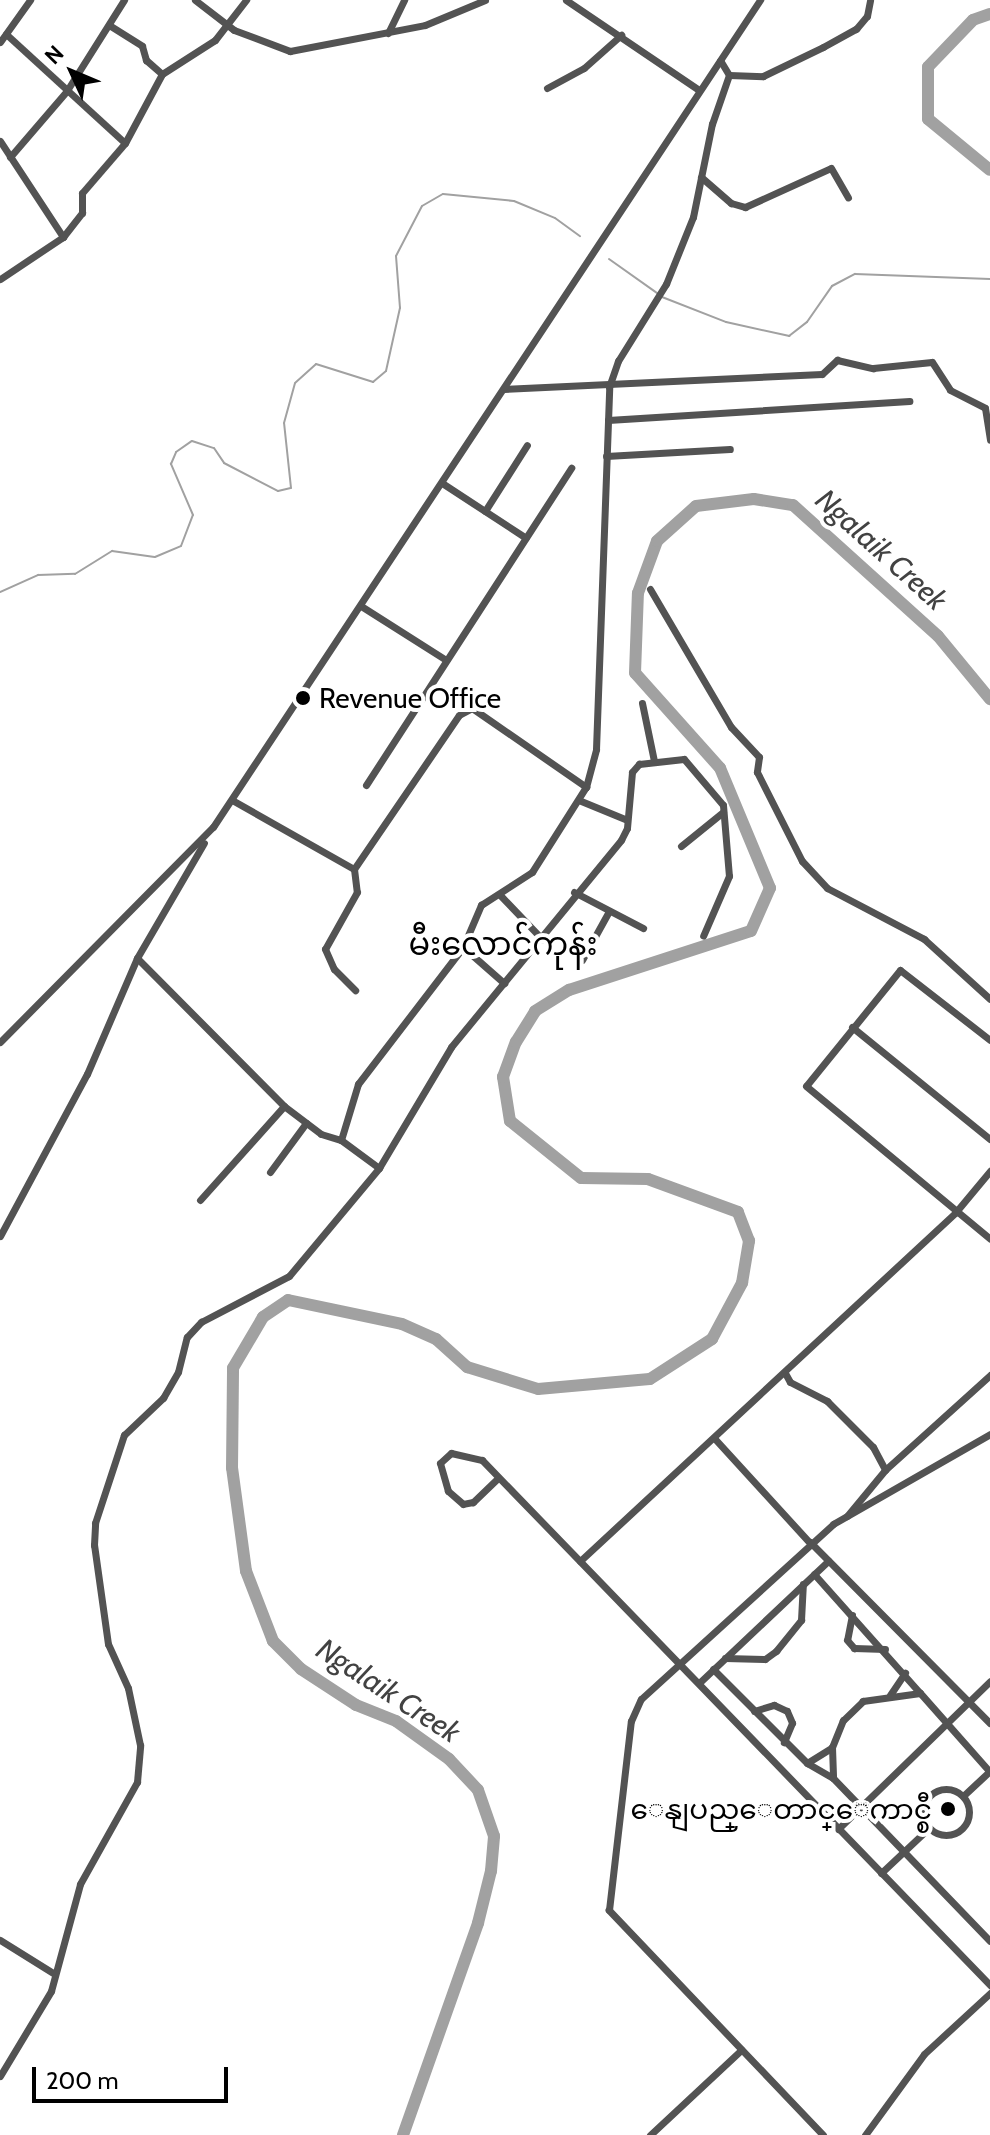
<!DOCTYPE html>
<html>
<head>
<meta charset="utf-8">
<style>
  body { margin:0 }
  #map { position:relative; width:990px; height:2135px; overflow:hidden; background:#fff; font-family:Cabin,"Noto Sans Myanmar",sans-serif }
  div>[style] { position:absolute }
  [style*='--x'] { left:calc(var(--x)*1px); top:calc(var(--y)*1px); width:calc(var(--w)*1px); rotate:calc(var(--a)*1deg) }
  .stream>* { height:2px; margin:-1px; padding:0 1px; transform-origin:1px; border-radius:1px; background:#a1a1a1 }
  .river>* { height:12px; margin:-6px; padding:0 6px; transform-origin:6px; border-radius:6px; background:#a1a1a1 }
  .minor>* { height:7px; margin:-3.5px; padding:0 3.5px; transform-origin:3.5px; border-radius:3.5px; background:#535353 }
  .minor>.ring { margin:-3.5px; padding:0; box-sizing:content-box; background:none; border:7px solid #535353; border-radius:50% }
  .dots>* { width:22px; height:22px; translate:-50% -50%; box-sizing:border-box; border:4px solid #fff; border-radius:50% }
  span { translate:-50% -50%; white-space:nowrap; text-align:center; line-height:1.15; -webkit-text-stroke:8px #fff; paint-order:stroke }
  .poi-label { font-size:28px; color:#000 }
  .left { translate:0 -50%; text-align:left }
  .right { translate:-100% -50%; text-align:right }
  .water-label { font-size:30px; color:#424242; font-style:italic }
  .quarter-label { font-size:32px; color:#000 }
  .north { position:absolute; left:32px; top:32px; width:80px; height:80px; -webkit-text-stroke:6px #fff; paint-order:stroke; rotate:314deg; font-size:22px; font-weight:700; line-height:32px; text-align:center; color:#000 }
  .north::after { content:''; display:block; margin:auto; width:28px; height:36px; background:#000; clip-path:polygon(50% 0,100% 100%,50% 72%,0 100%) }
  .scale { position:absolute; left:32px; top:2067px; width:196px; height:36px; box-sizing:border-box; border:4px solid #000; border-top:0; padding-left:10px; font-size:24px; line-height:28px; white-space:nowrap; color:#000; -webkit-text-stroke:6px #fff; paint-order:stroke }
</style>
</head>
<body>
<div id="map">
  <div class="stream">
    <div style="--x:609;--y:259;--w:59;--a:35.3"></div>
    <div style="--x:662;--y:297;--w:69;--a:21.3"></div>
    <div style="--x:726;--y:322;--w:65;--a:12.5"></div>
    <div style="--x:789;--y:336;--w:23;--a:-38"></div>
    <div style="--x:807;--y:322;--w:44;--a:-55.2"></div>
    <div style="--x:832;--y:286;--w:26;--a:-28"></div>
    <div style="--x:855;--y:274;--w:135;--a:2.1"></div>
    <div style="--x:0;--y:592;--w:42;--a:-24.1"></div>
    <div style="--x:38;--y:575;--w:37;--a:-2"></div>
    <div style="--x:75;--y:574;--w:44;--a:-31.9"></div>
    <div style="--x:112;--y:551;--w:43;--a:7.9"></div>
    <div style="--x:155;--y:557;--w:28;--a:-23"></div>
    <div style="--x:181;--y:546;--w:33;--a:-69"></div>
    <div style="--x:193;--y:515;--w:56;--a:-113.3"></div>
    <div style="--x:171;--y:464;--w:13;--a:-67"></div>
    <div style="--x:176;--y:452;--w:19;--a:-35"></div>
    <div style="--x:192;--y:441;--w:23;--a:18"></div>
    <div style="--x:214;--y:448;--w:18;--a:56"></div>
    <div style="--x:224;--y:463;--w:61;--a:27.4"></div>
    <div style="--x:278;--y:491;--w:13;--a:-13"></div>
    <div style="--x:291;--y:488;--w:65;--a:-96.1"></div>
    <div style="--x:284;--y:423;--w:41;--a:-74.6"></div>
    <div style="--x:295;--y:383;--w:28;--a:-42"></div>
    <div style="--x:316;--y:364;--w:60;--a:17.5"></div>
    <div style="--x:373;--y:382;--w:17;--a:-40"></div>
    <div style="--x:386;--y:371;--w:65;--a:-77.5"></div>
    <div style="--x:400;--y:308;--w:52;--a:-94.4"></div>
    <div style="--x:396;--y:256;--w:56;--a:-62.5"></div>
    <div style="--x:422;--y:206;--w:24;--a:-30"></div>
    <div style="--x:443;--y:194;--w:71;--a:5.6"></div>
    <div style="--x:514;--y:201;--w:44;--a:22.5"></div>
    <div style="--x:555;--y:218;--w:31;--a:36"></div>
  </div>
  <div class="river">
    <div style="--x:990;--y:14;--w:18;--a:161"></div>
    <div style="--x:973;--y:20;--w:65;--a:133.8"></div>
    <div style="--x:928;--y:67;--w:52;--a:90"></div>
    <div style="--x:928;--y:119;--w:80;--a:39.4"></div>
    <div style="--x:403;--y:2135;--w:225;--a:-70.5"></div>
    <div style="--x:478;--y:1923;--w:54;--a:-76"></div>
    <div style="--x:491;--y:1871;--w:35;--a:-85"></div>
    <div style="--x:494;--y:1836;--w:49;--a:-109.2"></div>
    <div style="--x:478;--y:1790;--w:42;--a:-133.1"></div>
    <div style="--x:449;--y:1759;--w:65;--a:-144.4"></div>
    <div style="--x:396;--y:1721;--w:43;--a:-158.2"></div>
    <div style="--x:356;--y:1705;--w:66;--a:-146.8"></div>
    <div style="--x:301;--y:1669;--w:40;--a:-135"></div>
    <div style="--x:273;--y:1641;--w:75;--a:-111.1"></div>
    <div style="--x:246;--y:1571;--w:104;--a:-97.7"></div>
    <div style="--x:232;--y:1468;--w:100;--a:-89.4"></div>
    <div style="--x:233;--y:1368;--w:59;--a:-59.5"></div>
    <div style="--x:263;--y:1317;--w:30;--a:-34"></div>
    <div style="--x:288;--y:1300;--w:116;--a:11.9"></div>
    <div style="--x:402;--y:1324;--w:37;--a:24"></div>
    <div style="--x:436;--y:1339;--w:42;--a:42.1"></div>
    <div style="--x:467;--y:1367;--w:74;--a:17.2"></div>
    <div style="--x:538;--y:1389;--w:112;--a:-5.1"></div>
    <div style="--x:650;--y:1379;--w:74;--a:-32.8"></div>
    <div style="--x:712;--y:1339;--w:64;--a:-61.8"></div>
    <div style="--x:742;--y:1283;--w:43;--a:-80.5"></div>
    <div style="--x:749;--y:1241;--w:31;--a:-111"></div>
    <div style="--x:738;--y:1212;--w:96;--a:-159.9"></div>
    <div style="--x:648;--y:1179;--w:67;--a:-179.1"></div>
    <div style="--x:581;--y:1178;--w:91;--a:-141.2"></div>
    <div style="--x:510;--y:1121;--w:45;--a:-99"></div>
    <div style="--x:503;--y:1077;--w:37;--a:-70"></div>
    <div style="--x:516;--y:1042;--w:36;--a:-58"></div>
    <div style="--x:535;--y:1011;--w:40;--a:-32"></div>
    <div style="--x:569;--y:990;--w:191;--a:-18"></div>
    <div style="--x:751;--y:931;--w:47;--a:-66.2"></div>
    <div style="--x:770;--y:888;--w:130;--a:-112.6"></div>
    <div style="--x:720;--y:768;--w:127;--a:-131.8"></div>
    <div style="--x:635;--y:673;--w:80;--a:-87.9"></div>
    <div style="--x:638;--y:593;--w:55;--a:-69.9"></div>
    <div style="--x:657;--y:541;--w:52;--a:-41.9"></div>
    <div style="--x:696;--y:506;--w:58;--a:-6.9"></div>
    <div style="--x:754;--y:499;--w:39;--a:9"></div>
    <div style="--x:793;--y:505;--w:195;--a:42.1"></div>
    <div style="--x:938;--y:636;--w:82;--a:50.5"></div>
  </div>
  <div class="minor">
    <div style="--x:195;--y:0;--w:49;--a:37.6"></div>
    <div style="--x:234;--y:30;--w:60;--a:20.6"></div>
    <div style="--x:290;--y:51;--w:137;--a:-10.9"></div>
    <div style="--x:425;--y:25;--w:65;--a:-22.6"></div>
    <div style="--x:566;--y:0;--w:161;--a:34.1"></div>
    <div style="--x:109;--y:25;--w:39;--a:32"></div>
    <div style="--x:142;--y:46;--w:15;--a:74"></div>
    <div style="--x:146;--y:60;--w:21;--a:41"></div>
    <div style="--x:388;--y:33;--w:37;--a:-64"></div>
    <div style="--x:6;--y:34;--w:161;--a:42.5"></div>
    <div style="--x:0;--y:42;--w:52;--a:-54.5"></div>
    <div style="--x:729;--y:75;--w:34;--a:2"></div>
    <div style="--x:763;--y:76;--w:67;--a:-25.8"></div>
    <div style="--x:823;--y:47;--w:38;--a:-29"></div>
    <div style="--x:856;--y:29;--w:17;--a:-50"></div>
    <div style="--x:867;--y:16;--w:16;--a:-79"></div>
    <div style="--x:547;--y:88;--w:42;--a:-28.4"></div>
    <div style="--x:584;--y:68;--w:50;--a:-41.7"></div>
    <div style="--x:0;--y:141;--w:115;--a:56.7"></div>
    <div style="--x:10;--y:157;--w:86;--a:-49.3"></div>
    <div style="--x:66;--y:92;--w:109;--a:-57.8"></div>
    <div style="--x:701;--y:177;--w:40;--a:41"></div>
    <div style="--x:731;--y:203;--w:15;--a:16"></div>
    <div style="--x:745;--y:207;--w:94;--a:-24.4"></div>
    <div style="--x:831;--y:168;--w:34;--a:60"></div>
    <div style="--x:0;--y:279;--w:76;--a:-33.7"></div>
    <div style="--x:63;--y:237;--w:31;--a:-52"></div>
    <div style="--x:82;--y:213;--w:20;--a:-90"></div>
    <div style="--x:82;--y:193;--w:66;--a:-49.3"></div>
    <div style="--x:125;--y:143;--w:78;--a:-61.8"></div>
    <div style="--x:162;--y:74;--w:63;--a:-32.7"></div>
    <div style="--x:215;--y:40;--w:51;--a:-52.2"></div>
    <div style="--x:504;--y:389;--w:318;--a:-2.7"></div>
    <div style="--x:822;--y:374;--w:21;--a:-43"></div>
    <div style="--x:837;--y:360;--w:37;--a:13"></div>
    <div style="--x:873;--y:368;--w:59;--a:-5.8"></div>
    <div style="--x:932;--y:362;--w:33;--a:57"></div>
    <div style="--x:950;--y:390;--w:39;--a:27"></div>
    <div style="--x:985;--y:408;--w:32;--a:81"></div>
    <div style="--x:608;--y:420;--w:302;--a:-3.6"></div>
    <div style="--x:606;--y:456;--w:124;--a:-3.2"></div>
    <div style="--x:442;--y:483;--w:100;--a:33.2"></div>
    <div style="--x:485;--y:511;--w:78;--a:-57.5"></div>
    <div style="--x:650;--y:589;--w:160;--a:59.6"></div>
    <div style="--x:731;--y:727;--w:41;--a:47"></div>
    <div style="--x:759;--y:757;--w:15;--a:98"></div>
    <div style="--x:757;--y:772;--w:100;--a:63.2"></div>
    <div style="--x:802;--y:861;--w:37;--a:47"></div>
    <div style="--x:827;--y:888;--w:110;--a:27.7"></div>
    <div style="--x:924;--y:939;--w:89;--a:42.3"></div>
    <div style="--x:361;--y:606;--w:101;--a:32.4"></div>
    <div style="--x:642;--y:703;--w:59;--a:78.3"></div>
    <div style="--x:366;--y:785;--w:378;--a:-57.1"></div>
    <div style="--x:232;--y:800;--w:140;--a:29.5"></div>
    <div style="--x:354;--y:869;--w:186;--a:-55.7"></div>
    <div style="--x:459;--y:715;--w:15;--a:-28"></div>
    <div style="--x:472;--y:708;--w:139;--a:34.7"></div>
    <div style="--x:581;--y:801;--w:48;--a:22.2"></div>
    <div style="--x:681;--y:846;--w:54;--a:-39"></div>
    <div style="--x:354;--y:869;--w:23;--a:83"></div>
    <div style="--x:357;--y:892;--w:65;--a:119.3"></div>
    <div style="--x:325;--y:949;--w:22;--a:66"></div>
    <div style="--x:334;--y:969;--w:30;--a:45"></div>
    <div style="--x:574;--y:892;--w:78;--a:27.6"></div>
    <div style="--x:500;--y:895;--w:61;--a:46.3"></div>
    <div style="--x:463;--y:947;--w:55;--a:41.3"></div>
    <div style="--x:137;--y:958;--w:209;--a:45.2"></div>
    <div style="--x:284;--y:1106;--w:46;--a:37.1"></div>
    <div style="--x:321;--y:1134;--w:21;--a:17"></div>
    <div style="--x:582;--y:960;--w:56;--a:-61.1"></div>
    <div style="--x:852;--y:1027;--w:178;--a:39.1"></div>
    <div style="--x:990;--y:1040;--w:114;--a:-142.1"></div>
    <div style="--x:900;--y:970;--w:149;--a:129"></div>
    <div style="--x:806;--y:1086;--w:239;--a:39.7"></div>
    <div style="--x:0;--y:1042;--w:303;--a:-45.3"></div>
    <div style="--x:213;--y:827;--w:992;--a:-56.52"></div>
    <div style="--x:379;--y:1168;--w:47;--a:-143.6"></div>
    <div style="--x:341;--y:1140;--w:59;--a:-73.1"></div>
    <div style="--x:358;--y:1084;--w:173;--a:-52.5"></div>
    <div style="--x:463;--y:947;--w:46;--a:-66.8"></div>
    <div style="--x:481;--y:905;--w:61;--a:-32.9"></div>
    <div style="--x:532;--y:872;--w:101;--a:-57.6"></div>
    <div style="--x:586;--y:787;--w:39;--a:-75"></div>
    <div style="--x:596;--y:749;--w:362;--a:-87.9"></div>
    <div style="--x:609;--y:387;--w:28;--a:-71"></div>
    <div style="--x:618;--y:361;--w:91;--a:-58.1"></div>
    <div style="--x:666;--y:284;--w:72;--a:-68.1"></div>
    <div style="--x:693;--y:217;--w:95;--a:-78.5"></div>
    <div style="--x:712;--y:124;--w:52;--a:-70.9"></div>
    <div style="--x:729;--y:75;--w:17;--a:-121"></div>
    <div style="--x:270;--y:1172;--w:61;--a:-53.7"></div>
    <div style="--x:200;--y:1200;--w:126;--a:-48.2"></div>
    <div style="--x:0;--y:1236;--w:184;--a:-61.8"></div>
    <div style="--x:87;--y:1074;--w:126;--a:-66.7"></div>
    <div style="--x:137;--y:958;--w:133;--a:-59.8"></div>
    <div style="--x:785;--y:1373;--w:10;--a:61"></div>
    <div style="--x:790;--y:1382;--w:42;--a:27.2"></div>
    <div style="--x:827;--y:1401;--w:65;--a:45"></div>
    <div style="--x:873;--y:1447;--w:26;--a:62"></div>
    <div style="--x:715;--y:1439;--w:141;--a:47.6"></div>
    <div style="--x:498;--y:1478;--w:35;--a:136"></div>
    <div style="--x:473;--y:1502;--w:10;--a:169"></div>
    <div style="--x:463;--y:1504;--w:20;--a:-139"></div>
    <div style="--x:448;--y:1491;--w:29;--a:-106"></div>
    <div style="--x:440;--y:1463;--w:15;--a:-42"></div>
    <div style="--x:451;--y:1453;--w:32;--a:13"></div>
    <div style="--x:482;--y:1460;--w:731;--a:45.94"></div>
    <div style="--x:847;--y:1516;--w:60;--a:-50.4"></div>
    <div style="--x:885;--y:1470;--w:142;--a:-42.1"></div>
    <div style="--x:810;--y:1542;--w:255;--a:45.2"></div>
    <div style="--x:580;--y:1561;--w:512;--a:-42.86"></div>
    <div style="--x:955;--y:1213;--w:55;--a:-50.2"></div>
    <div style="--x:814;--y:1574;--w:159;--a:48.3"></div>
    <div style="--x:852;--y:1615;--w:25;--a:101"></div>
    <div style="--x:847;--y:1640;--w:11;--a:49"></div>
    <div style="--x:854;--y:1648;--w:31;--a:2"></div>
    <div style="--x:725;--y:1658;--w:40;--a:1.4"></div>
    <div style="--x:765;--y:1659;--w:14;--a:-36"></div>
    <div style="--x:776;--y:1651;--w:40;--a:-51"></div>
    <div style="--x:801;--y:1620;--w:36;--a:-87"></div>
    <div style="--x:713;--y:1669;--w:133;--a:45"></div>
    <div style="--x:807;--y:1763;--w:30;--a:30"></div>
    <div style="--x:699;--y:1683;--w:178;--a:-43.4"></div>
    <div style="--x:890;--y:1695;--w:27;--a:-56"></div>
    <div style="--x:754;--y:1711;--w:21;--a:-17"></div>
    <div style="--x:774;--y:1705;--w:14;--a:25"></div>
    <div style="--x:787;--y:1711;--w:13;--a:67"></div>
    <div style="--x:792;--y:1723;--w:21;--a:113"></div>
    <div style="--x:807;--y:1763;--w:28;--a:-32"></div>
    <div style="--x:990;--y:1772;--w:106;--a:-131.5"></div>
    <div style="--x:920;--y:1693;--w:58;--a:172"></div>
    <div style="--x:863;--y:1701;--w:28;--a:136"></div>
    <div style="--x:843;--y:1720;--w:29;--a:112"></div>
    <div style="--x:832;--y:1747;--w:31;--a:88"></div>
    <div style="--x:833;--y:1778;--w:226;--a:46.1"></div>
    <div class="ring" style="left:923px;top:1789px;width:39px;height:39px"></div>
    <div style="--x:963;--y:1796;--w:37;--a:-43"></div>
    <div style="--x:838;--y:1829;--w:212;--a:-44.2"></div>
    <div style="--x:881;--y:1873;--w:66;--a:-43.2"></div>
    <div style="--x:0;--y:1940;--w:62;--a:31.9"></div>
    <div style="--x:0;--y:2076;--w:99;--a:-59"></div>
    <div style="--x:51;--y:1991;--w:111;--a:-74.8"></div>
    <div style="--x:80;--y:1884;--w:117;--a:-60.8"></div>
    <div style="--x:137;--y:1782;--w:37;--a:-85"></div>
    <div style="--x:140;--y:1745;--w:58;--a:-101.9"></div>
    <div style="--x:128;--y:1688;--w:48;--a:-114.4"></div>
    <div style="--x:108;--y:1644;--w:100;--a:-98"></div>
    <div style="--x:94;--y:1545;--w:22;--a:-87"></div>
    <div style="--x:95;--y:1523;--w:93;--a:-71.8"></div>
    <div style="--x:124;--y:1435;--w:54;--a:-43.5"></div>
    <div style="--x:163;--y:1398;--w:30;--a:-60"></div>
    <div style="--x:178;--y:1372;--w:36;--a:-76"></div>
    <div style="--x:187;--y:1337;--w:21;--a:-47"></div>
    <div style="--x:201;--y:1322;--w:99;--a:-27.6"></div>
    <div style="--x:289;--y:1276;--w:141;--a:-50.2"></div>
    <div style="--x:379;--y:1168;--w:141;--a:-59.2"></div>
    <div style="--x:451;--y:1047;--w:268;--a:-50.6"></div>
    <div style="--x:621;--y:840;--w:13;--a:-63"></div>
    <div style="--x:627;--y:828;--w:56;--a:-84.9"></div>
    <div style="--x:632;--y:772;--w:11;--a:-49"></div>
    <div style="--x:639;--y:764;--w:45;--a:-6.3"></div>
    <div style="--x:684;--y:759;--w:60;--a:49.7"></div>
    <div style="--x:723;--y:805;--w:71;--a:85.2"></div>
    <div style="--x:729;--y:876;--w:65;--a:113.4"></div>
    <div style="--x:650;--y:2135;--w:125;--a:-43"></div>
    <div style="--x:823;--y:2135;--w:311;--a:-133.6"></div>
    <div style="--x:609;--y:1910;--w:190;--a:-83.4"></div>
    <div style="--x:631;--y:1721;--w:24;--a:-66"></div>
    <div style="--x:641;--y:1699;--w:260;--a:-42.3"></div>
    <div style="--x:833;--y:1524;--w:181;--a:-29.8"></div>
    <div style="--x:865;--y:2135;--w:100;--a:-53.9"></div>
    <div style="--x:924;--y:2054;--w:90;--a:-42.7"></div>
  </div>
  <div class="dots">
    <div style="left:303px;top:698px;background:#000"></div>
    <div style="left:948px;top:1809px;background:#000"></div>
  </div>
  <div class="poi-label">
    <span class="left" style="left:319px;top:698px">Revenue Office</span>
    <span class="right" style="left:932px;top:1809px">ေနျပည္ေတာင္ေကာင္စီ</span>
  </div>
  <div class="water-label">
    <span style="left:881px;top:550px;rotate:42deg">Ngalaik Creek</span>
    <span style="left:388px;top:1691px;rotate:33deg">Ngalaik Creek</span>
  </div>
  <div class="quarter-label">
    <span style="left:503px;top:944px">မီးလောင်ကုန်း</span>
  </div>
  <div class="north">N</div>
  <div class="scale">200 m</div>
</div>
</body>
</html>
